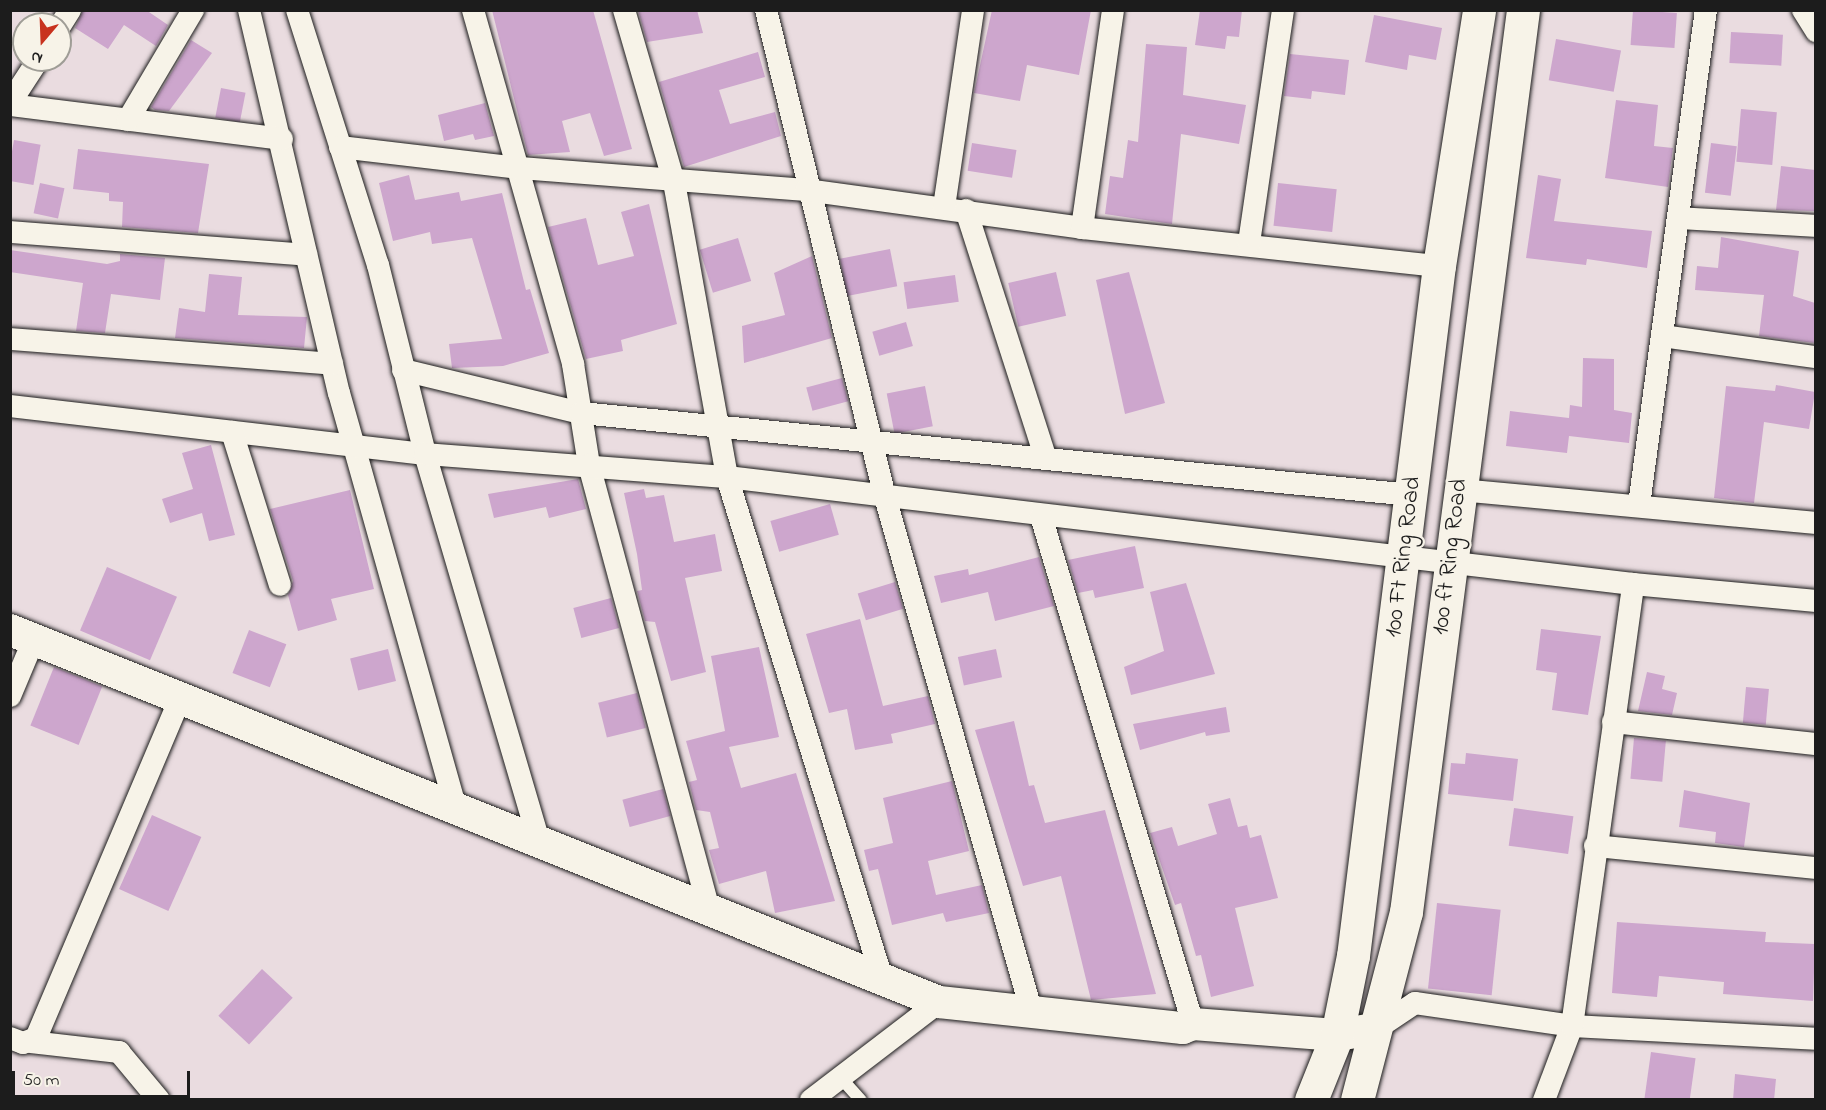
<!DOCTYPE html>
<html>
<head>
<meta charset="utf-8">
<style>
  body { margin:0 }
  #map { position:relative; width:1826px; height:1110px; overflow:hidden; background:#eadce0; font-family:"Indie Flower",sans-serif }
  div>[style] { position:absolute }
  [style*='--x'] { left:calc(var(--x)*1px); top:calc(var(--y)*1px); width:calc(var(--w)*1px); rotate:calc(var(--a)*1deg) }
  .building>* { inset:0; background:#cda6cd; transform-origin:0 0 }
  .roads { filter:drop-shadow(0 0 2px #1c1c1c) drop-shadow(0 0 2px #1c1c1c) }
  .lane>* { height:12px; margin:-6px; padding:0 6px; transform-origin:6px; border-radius:6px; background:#f7f3e8 }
  .street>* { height:22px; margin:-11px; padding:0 11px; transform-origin:11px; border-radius:11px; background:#f7f3e8 }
  .secondary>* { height:32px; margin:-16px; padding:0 16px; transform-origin:16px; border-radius:16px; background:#f7f3e8 }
  .primary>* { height:33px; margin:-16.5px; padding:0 16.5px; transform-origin:16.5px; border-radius:16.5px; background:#f7f3e8 }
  span { translate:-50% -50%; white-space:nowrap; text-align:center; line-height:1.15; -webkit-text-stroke:4.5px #f7f3e8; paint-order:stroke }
  .street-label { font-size:24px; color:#1c1c1c }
  .frame { position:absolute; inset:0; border:12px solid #1c1c1c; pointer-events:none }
  .north { position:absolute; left:12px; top:12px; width:60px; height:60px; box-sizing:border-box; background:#f7f3e8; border:2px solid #9f9d96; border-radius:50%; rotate:199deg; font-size:16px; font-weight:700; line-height:24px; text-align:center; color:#1c1c1c }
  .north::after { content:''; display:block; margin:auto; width:21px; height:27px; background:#c8321e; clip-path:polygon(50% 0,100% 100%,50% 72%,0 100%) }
  .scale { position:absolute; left:12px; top:1071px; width:178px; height:27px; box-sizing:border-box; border:3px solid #1c1c1c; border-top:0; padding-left:8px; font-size:18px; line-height:21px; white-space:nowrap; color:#1c1c1c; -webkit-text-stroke:4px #f7f3e8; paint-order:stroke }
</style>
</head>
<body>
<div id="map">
  <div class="building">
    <div style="clip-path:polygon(83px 10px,146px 10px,168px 25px,156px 46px,124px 25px,108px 49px,75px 28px)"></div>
    <div style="clip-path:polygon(492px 10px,593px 10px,632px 149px,604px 156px,590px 113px,562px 121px,570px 152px,528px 155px)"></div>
    <div style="clip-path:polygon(638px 10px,697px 10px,703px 33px,647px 42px)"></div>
    <div style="clip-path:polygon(992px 10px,1091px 10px,1079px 75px,1027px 65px,1020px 101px,974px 93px)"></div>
    <div style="clip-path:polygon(1200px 10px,1242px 10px,1239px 37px,1227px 36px,1225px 49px,1195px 45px)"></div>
    <div style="left:1633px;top:10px;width:44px;height:35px;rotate:4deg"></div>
    <div style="clip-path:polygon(1374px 15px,1442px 28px,1436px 60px,1409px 55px,1407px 70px,1365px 62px)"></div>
    <div style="left:1731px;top:32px;width:52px;height:31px;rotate:3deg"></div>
    <div style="left:1556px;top:39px;width:66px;height:42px;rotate:10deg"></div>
    <div style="clip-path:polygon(191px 40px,212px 53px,169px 111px,155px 110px,151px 107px)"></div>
    <div style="clip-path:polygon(1146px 44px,1187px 47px,1183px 95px,1246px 105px,1239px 144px,1181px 134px,1172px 224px,1105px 214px,1110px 176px,1123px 178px,1128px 140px,1138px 142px)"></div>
    <div style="clip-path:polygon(758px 52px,765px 77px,719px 90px,730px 124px,775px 112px,781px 136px,684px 167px,659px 82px)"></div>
    <div style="clip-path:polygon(1290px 54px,1349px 60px,1345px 95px,1312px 91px,1311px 99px,1284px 96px)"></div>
    <div style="left:221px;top:88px;width:25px;height:30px;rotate:11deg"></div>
    <div style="clip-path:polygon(1616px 100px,1658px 105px,1654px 146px,1673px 148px,1668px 187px,1605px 178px)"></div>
    <div style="clip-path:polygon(485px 103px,494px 136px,475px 140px,473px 134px,444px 141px,438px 115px)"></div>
    <div style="left:1741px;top:109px;width:36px;height:53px;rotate:5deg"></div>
    <div style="left:14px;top:140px;width:27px;height:41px;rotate:10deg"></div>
    <div style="left:972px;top:143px;width:45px;height:28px;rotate:9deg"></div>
    <div style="left:1711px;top:143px;width:26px;height:50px;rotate:7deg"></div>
    <div style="clip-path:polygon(78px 149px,209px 164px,198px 233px,122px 227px,123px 202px,109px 201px,109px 193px,73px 189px)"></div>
    <div style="clip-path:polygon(1781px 166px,1815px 170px,1815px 211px,1776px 210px)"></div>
    <div style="clip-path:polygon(409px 175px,415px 200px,459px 192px,461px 201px,502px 193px,526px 290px,530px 289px,549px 353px,503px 366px,452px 368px,449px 344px,502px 339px,472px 238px,432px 244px,430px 232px,393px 241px,379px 183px)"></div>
    <div style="clip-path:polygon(1538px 175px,1561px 179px,1554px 221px,1652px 231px,1647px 268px,1587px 259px,1586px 265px,1526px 258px)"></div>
    <div style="left:40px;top:183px;width:25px;height:31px;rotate:12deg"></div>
    <div style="left:1278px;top:183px;width:59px;height:43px;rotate:6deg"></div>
    <div style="clip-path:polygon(649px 204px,677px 324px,621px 340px,623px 351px,586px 359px,548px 227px,586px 218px,598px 265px,634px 256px,621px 212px)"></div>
    <div style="clip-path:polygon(1721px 237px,1799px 251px,1793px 296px,1815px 303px,1815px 343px,1759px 336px,1764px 295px,1695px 290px,1697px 266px,1718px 268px)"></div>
    <div style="left:738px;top:238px;width:45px;height:40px;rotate:73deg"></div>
    <div style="left:890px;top:249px;width:38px;height:51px;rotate:79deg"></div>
    <div style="clip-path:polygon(10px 250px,107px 264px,120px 261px,120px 254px,165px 258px,160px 300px,111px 294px,105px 333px,76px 331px,83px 283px,10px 272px)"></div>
    <div style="clip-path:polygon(812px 256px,832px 338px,744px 363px,742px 326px,785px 315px,774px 273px)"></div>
    <div style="left:1056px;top:272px;width:45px;height:49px;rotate:77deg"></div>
    <div style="clip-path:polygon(1129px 272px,1165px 403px,1125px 414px,1096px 280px)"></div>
    <div style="clip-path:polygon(209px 274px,242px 277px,238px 315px,307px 317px,304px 348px,175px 338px,179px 308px,205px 312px)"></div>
    <div style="left:955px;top:275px;width:27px;height:52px;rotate:82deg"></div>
    <div style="left:906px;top:322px;width:25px;height:35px;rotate:74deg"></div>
    <div style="clip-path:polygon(1583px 358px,1614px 359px,1614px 410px,1632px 413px,1629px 443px,1569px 436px,1567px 453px,1506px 446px,1510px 411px,1569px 418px,1570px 405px,1582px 407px)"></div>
    <div style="left:842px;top:378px;width:24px;height:37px;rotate:75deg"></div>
    <div style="clip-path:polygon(1776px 385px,1815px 392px,1809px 429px,1764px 422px,1754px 503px,1714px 498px,1726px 386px,1775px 391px)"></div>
    <div style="left:925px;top:386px;width:41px;height:39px;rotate:79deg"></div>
    <div style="clip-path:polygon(211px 445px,235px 535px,209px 541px,202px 513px,170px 523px,162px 499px,193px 489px,182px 453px)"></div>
    <div style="clip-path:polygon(578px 479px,586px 509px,549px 518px,546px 507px,494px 518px,488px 494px)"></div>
    <div style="clip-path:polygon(644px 489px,646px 498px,664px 495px,674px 542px,715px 534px,722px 571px,685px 578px,706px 672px,671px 681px,655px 622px,645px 621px,637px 591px,642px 590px,637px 554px,624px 493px)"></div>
    <div style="clip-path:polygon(350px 490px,374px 589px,331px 599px,337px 620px,298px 631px,288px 595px,293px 581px,270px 509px)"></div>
    <div style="left:830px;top:504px;width:32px;height:62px;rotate:74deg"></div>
    <div style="clip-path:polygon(1135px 546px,1144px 588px,1095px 598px,1093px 590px,1078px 593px,1068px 560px)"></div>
    <div style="clip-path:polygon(1039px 557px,1054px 606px,995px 621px,988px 592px,941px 603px,934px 576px,968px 569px,969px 575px)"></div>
    <div style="left:107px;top:567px;width:76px;height:69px;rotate:23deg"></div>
    <div style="left:895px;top:582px;width:28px;height:39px;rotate:73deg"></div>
    <div style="clip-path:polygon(1186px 583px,1215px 674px,1131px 695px,1124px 667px,1164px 651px,1150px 592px)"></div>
    <div style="left:611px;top:598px;width:31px;height:39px;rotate:75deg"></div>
    <div style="clip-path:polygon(860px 619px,883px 706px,928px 696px,935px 724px,891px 734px,893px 743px,855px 750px,847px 709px,829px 713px,806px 634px)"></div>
    <div style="clip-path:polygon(1541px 629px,1601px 636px,1588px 715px,1552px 710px,1557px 673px,1536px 670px)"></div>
    <div style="left:249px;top:630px;width:40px;height:46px;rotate:21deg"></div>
    <div style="clip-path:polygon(759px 647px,779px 737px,729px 747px,741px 788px,796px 773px,835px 901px,775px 913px,766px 871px,719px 884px,709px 850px,719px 848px,710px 812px,696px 810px,689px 782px,697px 780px,686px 741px,725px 731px,711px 656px)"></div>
    <div style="left:388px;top:649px;width:33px;height:39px;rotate:76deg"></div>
    <div style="left:996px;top:649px;width:29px;height:39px;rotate:78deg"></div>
    <div style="left:54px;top:667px;width:52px;height:63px;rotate:22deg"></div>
    <div style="clip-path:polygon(1647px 672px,1665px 676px,1662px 689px,1677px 693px,1672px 715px,1638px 711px)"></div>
    <div style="left:1746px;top:687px;width:23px;height:36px;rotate:5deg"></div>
    <div style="left:637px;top:693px;width:36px;height:40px;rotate:76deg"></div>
    <div style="clip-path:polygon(1226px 707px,1230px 732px,1206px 736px,1205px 732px,1140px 750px,1133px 724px)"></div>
    <div style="clip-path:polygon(1014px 721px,1029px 786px,1034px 785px,1045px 823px,1105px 810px,1156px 994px,1091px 1000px,1061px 876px,1023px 886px,975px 730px)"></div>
    <div style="left:1634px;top:738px;width:32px;height:41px;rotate:5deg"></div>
    <div style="clip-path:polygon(1466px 753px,1518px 759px,1513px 801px,1448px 794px,1451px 763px,1465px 764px)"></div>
    <div style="clip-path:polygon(952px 781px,969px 851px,928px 861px,936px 895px,982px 885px,989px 913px,946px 922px,943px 913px,892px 925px,878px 869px,869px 871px,864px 850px,893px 843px,883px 798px)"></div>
    <div style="left:663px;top:789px;width:28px;height:42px;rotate:75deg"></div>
    <div style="clip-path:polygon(1684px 790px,1750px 803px,1744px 847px,1715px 843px,1716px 832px,1679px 827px)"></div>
    <div style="clip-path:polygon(1230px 798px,1238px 827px,1247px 825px,1250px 838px,1261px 835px,1278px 898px,1235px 908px,1254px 986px,1211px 997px,1201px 955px,1196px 956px,1181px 903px,1175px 905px,1150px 833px,1172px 827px,1178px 846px,1217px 834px,1208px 804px)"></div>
    <div style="left:1514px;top:808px;width:60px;height:38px;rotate:8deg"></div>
    <div style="left:152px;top:815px;width:54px;height:81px;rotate:24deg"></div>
    <div style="left:1437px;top:903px;width:64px;height:86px;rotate:6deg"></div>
    <div style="clip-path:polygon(1617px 922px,1766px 932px,1765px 942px,1815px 944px,1813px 1001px,1723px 994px,1724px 982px,1659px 976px,1657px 997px,1612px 993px)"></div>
    <div style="left:262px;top:969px;width:42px;height:64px;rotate:43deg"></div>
    <div style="left:1651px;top:1052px;width:45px;height:48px;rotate:8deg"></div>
    <div style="clip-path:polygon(1735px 1074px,1776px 1079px,1774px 1100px,1733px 1100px)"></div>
  </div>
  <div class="roads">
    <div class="lane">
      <div style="--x:840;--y:1077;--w:31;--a:48"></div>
    </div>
    <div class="street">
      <div style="--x:249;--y:10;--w:393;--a:76.8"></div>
      <div style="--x:339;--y:393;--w:433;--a:74.3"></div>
      <div style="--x:297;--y:10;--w:268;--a:72.4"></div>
      <div style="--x:378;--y:265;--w:195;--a:76"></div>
      <div style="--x:425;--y:454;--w:404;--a:73.6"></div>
      <div style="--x:473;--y:10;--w:368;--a:74.2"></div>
      <div style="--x:573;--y:364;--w:102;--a:81"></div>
      <div style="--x:589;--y:465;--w:463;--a:74.9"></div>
      <div style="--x:624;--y:10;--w:179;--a:73.8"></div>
      <div style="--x:674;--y:182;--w:300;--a:79.8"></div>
      <div style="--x:727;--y:477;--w:529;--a:72.83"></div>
      <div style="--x:766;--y:10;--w:501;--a:76.27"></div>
      <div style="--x:885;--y:497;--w:537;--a:74.1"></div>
      <div style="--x:1803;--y:10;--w:25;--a:58"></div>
      <div style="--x:60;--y:26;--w:19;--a:-58"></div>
      <div style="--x:10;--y:103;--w:51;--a:-56.9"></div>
      <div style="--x:10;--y:105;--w:274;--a:7.1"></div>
      <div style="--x:128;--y:120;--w:128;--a:-59.4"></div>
      <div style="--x:340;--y:147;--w:181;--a:6.7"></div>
      <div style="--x:520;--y:168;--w:287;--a:4.4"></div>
      <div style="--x:806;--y:190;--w:279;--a:7.8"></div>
      <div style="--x:1082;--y:228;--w:359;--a:6.1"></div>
      <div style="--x:944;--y:207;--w:199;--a:-81.6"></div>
      <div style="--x:966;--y:210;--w:258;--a:72.2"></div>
      <div style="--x:1678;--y:218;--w:138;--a:3.3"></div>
      <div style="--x:1082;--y:228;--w:220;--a:-81.9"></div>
      <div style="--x:10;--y:232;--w:297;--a:4.4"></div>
      <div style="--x:1249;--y:243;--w:235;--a:-81.7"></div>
      <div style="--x:1662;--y:336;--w:155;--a:7.8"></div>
      <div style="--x:10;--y:339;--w:323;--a:4.4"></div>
      <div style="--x:403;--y:370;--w:183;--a:13.6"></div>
      <div style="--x:581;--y:413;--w:834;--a:5.64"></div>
      <div style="--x:10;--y:406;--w:418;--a:6.6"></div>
      <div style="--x:425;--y:454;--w:303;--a:4.4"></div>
      <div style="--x:727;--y:477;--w:912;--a:6.74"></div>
      <div style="--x:1633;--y:584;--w:184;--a:5.3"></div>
      <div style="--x:232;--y:432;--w:160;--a:72.6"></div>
      <div style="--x:1460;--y:490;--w:358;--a:5.3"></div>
      <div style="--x:1639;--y:505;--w:500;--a:-82.3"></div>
      <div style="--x:1041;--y:516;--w:530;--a:73.34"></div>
      <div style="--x:10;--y:696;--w:62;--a:-67.2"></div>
      <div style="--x:1613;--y:722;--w:204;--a:6.2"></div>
      <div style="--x:1595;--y:846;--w:222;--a:5.7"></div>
      <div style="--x:1376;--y:1029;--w:47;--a:-33.7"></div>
      <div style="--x:1415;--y:1003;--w:159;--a:8.3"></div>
      <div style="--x:1572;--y:1026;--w:244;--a:3"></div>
      <div style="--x:10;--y:1038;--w:14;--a:21"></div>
      <div style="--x:23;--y:1043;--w:14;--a:-21"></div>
      <div style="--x:36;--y:1038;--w:368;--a:-67"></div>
      <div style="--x:31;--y:1042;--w:89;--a:6.5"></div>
      <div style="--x:119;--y:1052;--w:62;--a:50.2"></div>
      <div style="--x:811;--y:1100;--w:161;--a:-37.4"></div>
      <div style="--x:1544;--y:1100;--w:79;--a:-69.3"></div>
      <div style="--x:1572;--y:1026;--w:446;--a:-82.1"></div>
    </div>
    <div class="secondary">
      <div style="--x:10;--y:630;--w:1001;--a:21.82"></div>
      <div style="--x:939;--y:1002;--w:245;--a:6.1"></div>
      <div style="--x:1183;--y:1028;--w:11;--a:-22"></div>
      <div style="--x:1193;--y:1024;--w:144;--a:4.4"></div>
      <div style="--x:1337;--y:1035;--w:39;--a:-9"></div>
    </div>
    <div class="primary">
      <div style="--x:1311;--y:1100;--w:70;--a:-68.2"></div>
      <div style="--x:1337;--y:1035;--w:81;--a:-78.6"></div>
      <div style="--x:1353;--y:956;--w:695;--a:-82.9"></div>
      <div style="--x:1439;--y:266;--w:259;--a:-81.1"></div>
      <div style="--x:1357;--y:1100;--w:194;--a:-75.4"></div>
      <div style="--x:1406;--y:912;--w:910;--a:-82.61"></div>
    </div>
  </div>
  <div class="street-label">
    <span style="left:1404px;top:557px;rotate:-83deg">100 Ft Ring Road</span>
    <span style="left:1451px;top:557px;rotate:-83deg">100 ft Ring Road</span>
  </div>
  <div class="frame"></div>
  <div class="north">N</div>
  <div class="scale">50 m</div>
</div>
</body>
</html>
